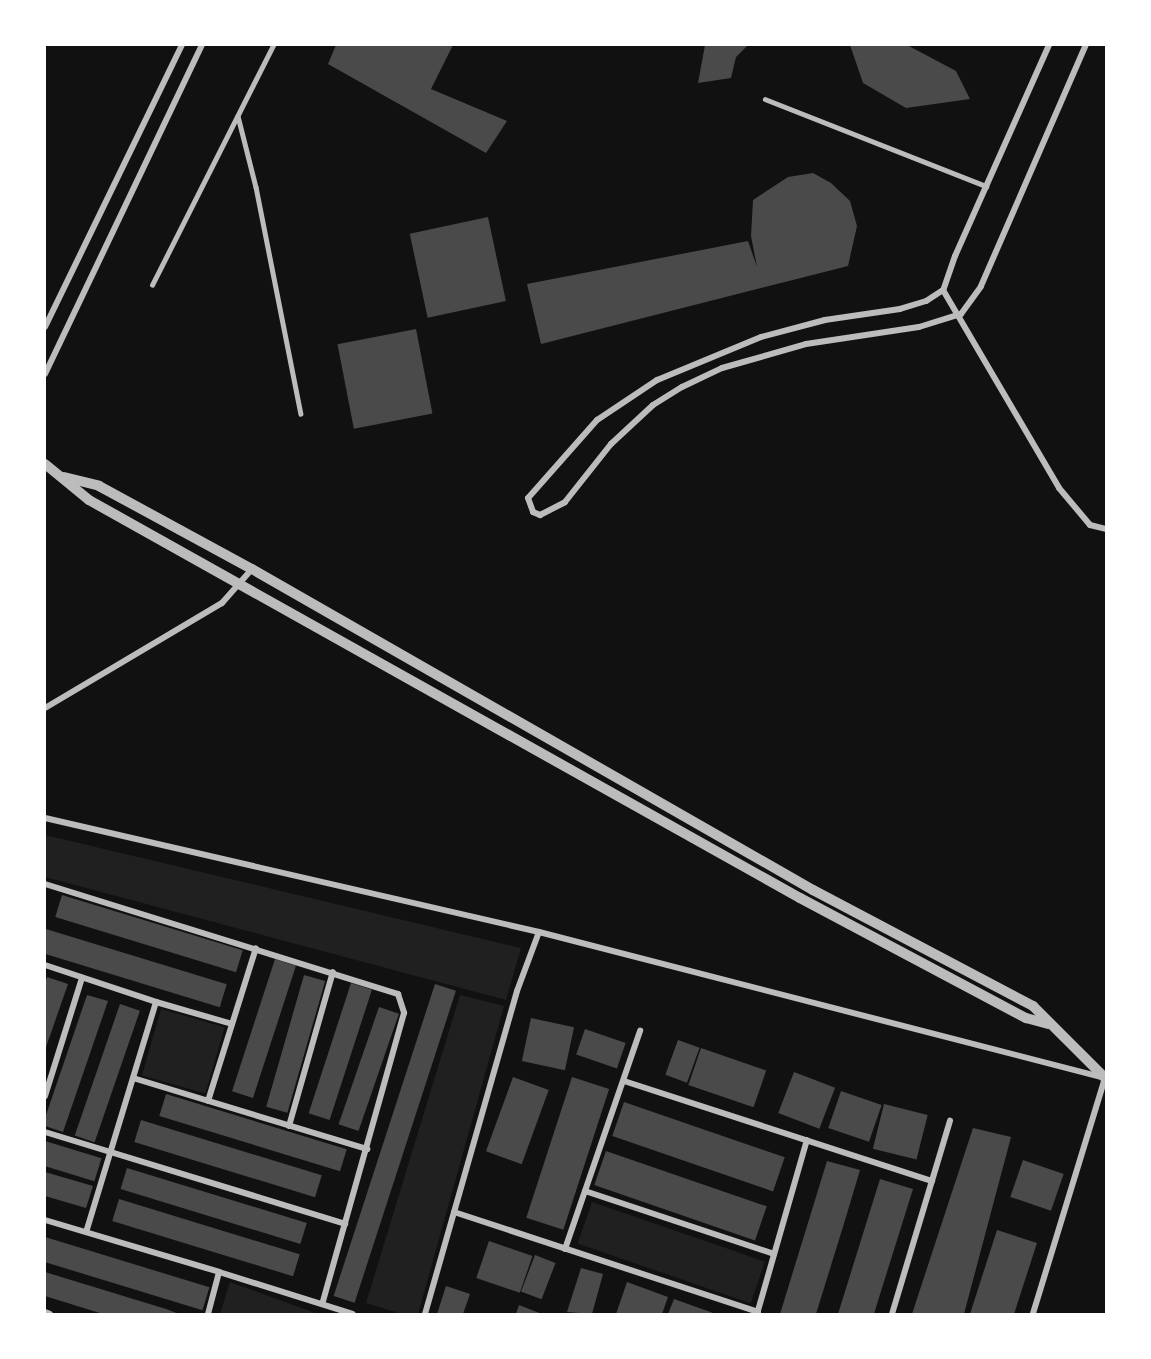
<!DOCTYPE html>
<html>
<head>
<meta charset="utf-8">
<style>
  body { margin:0 }
  #map { position:relative; width:1151px; height:1359px; overflow:hidden; background:#111; font-family:"IBM Plex Serif",serif }
  div>[style] { position:absolute }
  [style*='--x'] { left:calc(var(--x)*1px); top:calc(var(--y)*1px); width:calc(var(--w)*1px); rotate:calc(var(--a)*1deg) }
  .green>* { inset:0; background:#202020; transform-origin:0 0 }
  .building>* { inset:0; background:#4a4a4a; transform-origin:0 0 }
  .service>* { height:4.5px; margin:-2.25px; padding:0 2.25px; transform-origin:2.25px; border-radius:2.25px; background:#bcbcbc }
  .minor>* { height:6px; margin:-3px; padding:0 3px; transform-origin:3px; border-radius:3px; background:#bcbcbc }
  .tertiary>* { height:10px; margin:-5px; padding:0 5px; transform-origin:5px; border-radius:5px; background:#bcbcbc }
  span { translate:-50% -50%; white-space:nowrap; text-align:center; line-height:1.15; -webkit-text-stroke:6px #fff; paint-order:stroke }
  .frame { position:absolute; inset:0; border:46px solid #fff; pointer-events:none }
</style>
</head>
<body>
<div id="map">
  <div class="green">
    <div style="clip-path:polygon(45px 835px,521px 948px,506px 1000px,45px 877px)"></div>
    <div style="clip-path:polygon(460px 995px,504px 1006px,418px 1314px,402px 1314px,366px 1303px)"></div>
    <div style="left:161px;top:1009px;width:66px;height:69px;rotate:16deg"></div>
    <div style="left:592px;top:1202px;width:183px;height:44px;rotate:19deg"></div>
    <div style="clip-path:polygon(230px 1282px,318px 1314px,220px 1314px)"></div>
  </div>
  <div class="building">
    <div style="clip-path:polygon(336px 45px,453px 45px,431px 89px,507px 121px,486px 153px,328px 64px)"></div>
    <div style="clip-path:polygon(705px 45px,748px 45px,736px 57px,731px 78px,698px 83px)"></div>
    <div style="clip-path:polygon(850px 45px,907px 45px,956px 71px,970px 99px,906px 108px,863px 83px)"></div>
    <div style="clip-path:polygon(813px 173px,831px 183px,850px 201px,857px 226px,848px 266px,541px 344px,527px 284px,748px 241px,757px 267px,751px 236px,753px 200px,788px 177px)"></div>
    <div style="left:488px;top:217px;width:86px;height:80px;rotate:78deg"></div>
    <div style="left:416px;top:329px;width:86px;height:80px;rotate:79deg"></div>
    <div style="left:62px;top:895px;width:189px;height:23px;rotate:17deg"></div>
    <div style="left:46px;top:929px;width:189px;height:24px;rotate:17deg"></div>
    <div style="left:275px;top:959px;width:22px;height:139px;rotate:18deg"></div>
    <div style="left:304px;top:975px;width:22px;height:137px;rotate:16deg"></div>
    <div style="clip-path:polygon(47px 977px,68px 984px,45px 1050px,45px 983px)"></div>
    <div style="left:351px;top:983px;width:22px;height:137px;rotate:18deg"></div>
    <div style="left:435px;top:984px;width:22px;height:328px;rotate:18deg"></div>
    <div style="clip-path:polygon(87px 995px,108px 1001px,63px 1132px,45px 1126px,45px 1118px)"></div>
    <div style="left:120px;top:1004px;width:21px;height:139px;rotate:19deg"></div>
    <div style="left:379px;top:1007px;width:21px;height:124px;rotate:19deg"></div>
    <div style="left:531px;top:1018px;width:44px;height:44px;rotate:12deg"></div>
    <div style="left:585px;top:1029px;width:43px;height:27px;rotate:19deg"></div>
    <div style="left:678px;top:1040px;width:23px;height:37px;rotate:20deg"></div>
    <div style="left:701px;top:1048px;width:69px;height:39px;rotate:19deg"></div>
    <div style="left:794px;top:1072px;width:44px;height:44px;rotate:21deg"></div>
    <div style="left:513px;top:1077px;width:38px;height:79px;rotate:20deg"></div>
    <div style="left:572px;top:1077px;width:39px;height:148px;rotate:18deg"></div>
    <div style="left:841px;top:1091px;width:43px;height:39px;rotate:19deg"></div>
    <div style="left:166px;top:1094px;width:189px;height:23px;rotate:17deg"></div>
    <div style="left:624px;top:1102px;width:170px;height:36px;rotate:19deg"></div>
    <div style="left:884px;top:1104px;width:45px;height:46px;rotate:14deg"></div>
    <div style="left:141px;top:1120px;width:189px;height:23px;rotate:17deg"></div>
    <div style="clip-path:polygon(973px 1128px,1011px 1137px,964px 1314px,912px 1314px)"></div>
    <div style="left:45px;top:1141px;width:59px;height:24px;rotate:17deg"></div>
    <div style="left:606px;top:1151px;width:170px;height:36px;rotate:19deg"></div>
    <div style="left:1023px;top:1160px;width:43px;height:39px;rotate:19deg"></div>
    <div style="clip-path:polygon(827px 1161px,860px 1170px,846px 1217px,816px 1314px,780px 1314px)"></div>
    <div style="left:127px;top:1168px;width:188px;height:22px;rotate:17deg"></div>
    <div style="clip-path:polygon(45px 1172px,93px 1186px,86px 1208px,45px 1196px)"></div>
    <div style="clip-path:polygon(880px 1179px,913px 1189px,877px 1304px,874px 1314px,838px 1314px)"></div>
    <div style="left:119px;top:1199px;width:189px;height:23px;rotate:17deg"></div>
    <div style="clip-path:polygon(997px 1230px,1037px 1243px,1014px 1314px,970px 1314px)"></div>
    <div style="left:45px;top:1237px;width:172px;height:24px;rotate:17deg"></div>
    <div style="left:489px;top:1241px;width:46px;height:39px;rotate:19deg"></div>
    <div style="left:535px;top:1255px;width:22px;height:39px;rotate:21deg"></div>
    <div style="clip-path:polygon(581px 1268px,603px 1274px,592px 1314px,567px 1312px)"></div>
    <div style="clip-path:polygon(45px 1272px,166px 1309px,179px 1314px,103px 1314px,61px 1301px,45px 1296px)"></div>
    <div style="clip-path:polygon(627px 1282px,668px 1297px,662px 1314px,616px 1314px)"></div>
    <div style="clip-path:polygon(446px 1286px,470px 1294px,463px 1314px,437px 1314px)"></div>
    <div style="clip-path:polygon(674px 1299px,716px 1314px,668px 1314px)"></div>
    <div style="clip-path:polygon(519px 1305px,542px 1314px,516px 1314px)"></div>
  </div>
  <div class="service">
    <div style="--x:765;--y:99;--w:238;--a:21.5"></div>
    <div style="--x:238;--y:116;--w:73;--a:75.8"></div>
    <div style="--x:256;--y:187;--w:231;--a:78.8"></div>
    <div style="--x:152;--y:285;--w:269;--a:-63.2"></div>
  </div>
  <div class="minor">
    <div style="--x:1049;--y:45;--w:231;--a:114"></div>
    <div style="--x:955;--y:256;--w:36;--a:109"></div>
    <div style="--x:943;--y:290;--w:20;--a:147"></div>
    <div style="--x:926;--y:301;--w:27;--a:163"></div>
    <div style="--x:900;--y:309;--w:76;--a:171.7"></div>
    <div style="--x:825;--y:320;--w:66;--a:165.1"></div>
    <div style="--x:761;--y:337;--w:113;--a:157.5"></div>
    <div style="--x:657;--y:380;--w:72;--a:146.3"></div>
    <div style="--x:597;--y:420;--w:104;--a:131.5"></div>
    <div style="--x:528;--y:498;--w:15;--a:70"></div>
    <div style="--x:533;--y:512;--w:8;--a:23"></div>
    <div style="--x:540;--y:515;--w:28;--a:-27"></div>
    <div style="--x:565;--y:502;--w:74;--a:-51.6"></div>
    <div style="--x:611;--y:444;--w:57;--a:-42.9"></div>
    <div style="--x:653;--y:405;--w:34;--a:-32"></div>
    <div style="--x:682;--y:387;--w:44;--a:-25.4"></div>
    <div style="--x:722;--y:368;--w:87;--a:-15.9"></div>
    <div style="--x:806;--y:344;--w:114;--a:-8.6"></div>
    <div style="--x:919;--y:327;--w:44;--a:-17.2"></div>
    <div style="--x:961;--y:314;--w:34;--a:-54"></div>
    <div style="--x:981;--y:286;--w:263;--a:-66.5"></div>
    <div style="--x:943;--y:290;--w:229;--a:59.6"></div>
    <div style="--x:1059;--y:488;--w:48;--a:50"></div>
    <div style="--x:1090;--y:525;--w:16;--a:14"></div>
    <div style="--x:45;--y:327;--w:314;--a:-64.1"></div>
    <div style="--x:45;--y:374;--w:365;--a:-64.5"></div>
    <div style="--x:45;--y:708;--w:206;--a:-30.7"></div>
    <div style="--x:222;--y:603;--w:45;--a:-48.6"></div>
    <div style="--x:45;--y:818;--w:507;--a:12.99"></div>
    <div style="--x:539;--y:932;--w:585;--a:14.46"></div>
    <div style="--x:1105;--y:1078;--w:247;--a:107"></div>
    <div style="--x:45;--y:884;--w:370;--a:17.3"></div>
    <div style="--x:398;--y:994;--w:20;--a:72"></div>
    <div style="--x:404;--y:1013;--w:302;--a:105.7"></div>
    <div style="--x:45;--y:965;--w:117;--a:18.4"></div>
    <div style="--x:156;--y:1002;--w:240;--a:106.9"></div>
    <div style="--x:156;--y:1002;--w:79;--a:16.1"></div>
    <div style="--x:133;--y:1078;--w:245;--a:16.9"></div>
    <div style="--x:624;--y:1081;--w:324;--a:18"></div>
    <div style="--x:45;--y:1096;--w:124;--a:-72.6"></div>
    <div style="--x:208;--y:1101;--w:160;--a:-72.6"></div>
    <div style="--x:289;--y:1126;--w:160;--a:-74.1"></div>
    <div style="--x:45;--y:1132;--w:314;--a:17"></div>
    <div style="--x:585;--y:1191;--w:199;--a:18.4"></div>
    <div style="--x:454;--y:1212;--w:320;--a:18.2"></div>
    <div style="--x:45;--y:1220;--w:182;--a:16.6"></div>
    <div style="--x:565;--y:1249;--w:231;--a:-71"></div>
    <div style="--x:45;--y:1312;--w:5;--a:22"></div>
    <div style="--x:208;--y:1314;--w:43;--a:-75.3"></div>
    <div style="--x:219;--y:1272;--w:140;--a:17.4"></div>
    <div style="--x:425;--y:1314;--w:336;--a:-74.1"></div>
    <div style="--x:517;--y:991;--w:63;--a:-69.6"></div>
    <div style="--x:757;--y:1314;--w:181;--a:-74"></div>
    <div style="--x:892;--y:1314;--w:202;--a:-73.3"></div>
  </div>
  <div class="tertiary">
    <div style="--x:45;--y:464;--w:57;--a:39.3"></div>
    <div style="--x:89;--y:500;--w:815;--a:29.24"></div>
    <div style="--x:800;--y:898;--w:256;--a:28"></div>
    <div style="--x:1026;--y:1018;--w:23;--a:15"></div>
    <div style="--x:64;--y:477;--w:36;--a:14"></div>
    <div style="--x:99;--y:486;--w:174;--a:28.5"></div>
    <div style="--x:252;--y:569;--w:646;--a:29.78"></div>
    <div style="--x:813;--y:890;--w:249;--a:27.8"></div>
    <div style="--x:1033;--y:1006;--w:103;--a:45"></div>
  </div>
  <div class="frame"></div>
</div>
</body>
</html>
